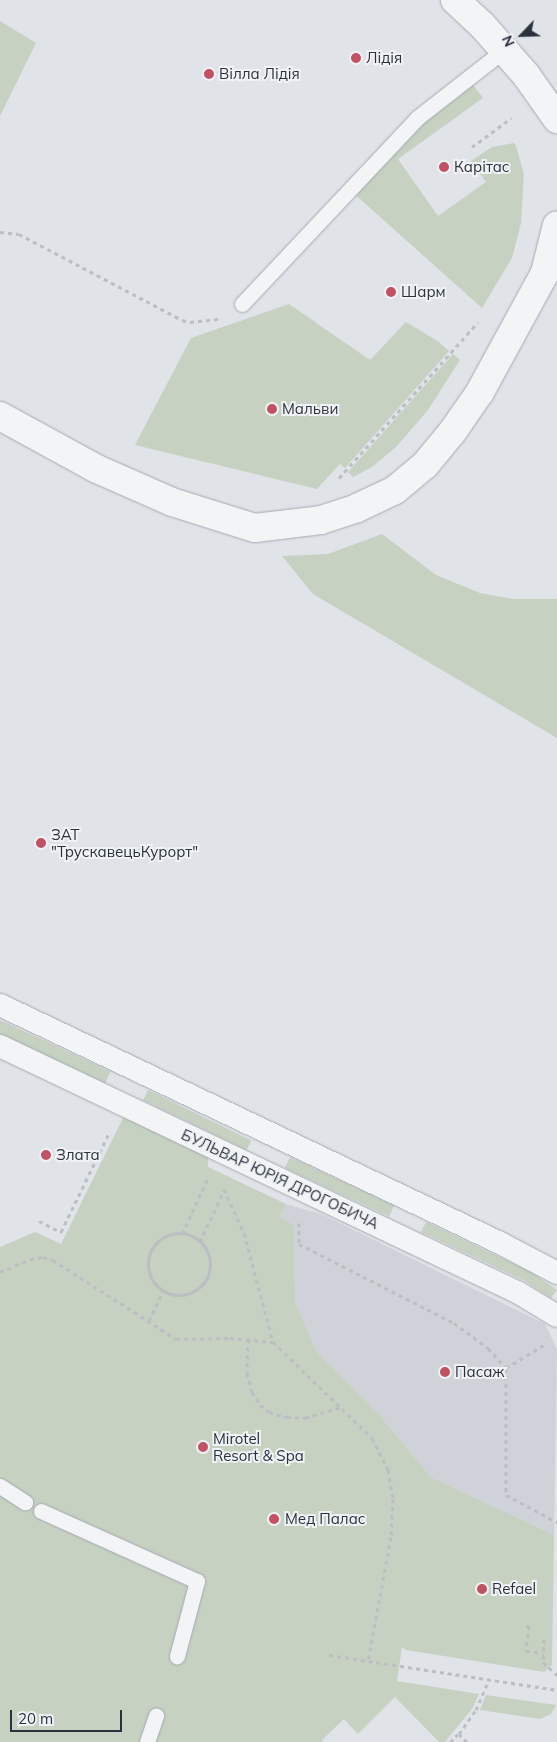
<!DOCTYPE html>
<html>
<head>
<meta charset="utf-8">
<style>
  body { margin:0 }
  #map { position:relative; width:557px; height:1742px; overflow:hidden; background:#e0e3e8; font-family:Mulish,sans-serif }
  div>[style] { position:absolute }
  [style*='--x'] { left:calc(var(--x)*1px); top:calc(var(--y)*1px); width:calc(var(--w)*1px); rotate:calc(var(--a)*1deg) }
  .built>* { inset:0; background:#cfd3d9 }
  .green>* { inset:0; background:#c6d1c2; transform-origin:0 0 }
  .path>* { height:3px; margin-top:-1.5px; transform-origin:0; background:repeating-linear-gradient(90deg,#bbbec2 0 4px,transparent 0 8px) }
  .path>.ring { margin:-1.5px; padding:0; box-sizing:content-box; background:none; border:3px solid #bbbec2; border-radius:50% }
  .roads { filter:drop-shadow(0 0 1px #a6aab2) drop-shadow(0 0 1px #a6aab2) }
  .service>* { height:15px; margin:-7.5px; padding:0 7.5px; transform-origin:7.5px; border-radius:7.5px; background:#f3f4f6 }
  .pedestrian>* { height:22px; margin:-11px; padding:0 11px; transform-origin:11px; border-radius:11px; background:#f3f4f6 }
  .minor>* { height:28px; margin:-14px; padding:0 14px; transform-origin:14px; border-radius:14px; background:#f3f4f6 }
  .dots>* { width:14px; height:14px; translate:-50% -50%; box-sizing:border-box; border:2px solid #f0f2f5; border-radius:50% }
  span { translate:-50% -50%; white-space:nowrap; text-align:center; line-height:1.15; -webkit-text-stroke:4px #f0f2f5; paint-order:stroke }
  .poi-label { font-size:15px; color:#2a323e }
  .left { translate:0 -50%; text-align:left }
  .street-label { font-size:15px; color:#2a323e }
  .north { position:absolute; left:497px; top:10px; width:50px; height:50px; -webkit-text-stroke:4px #f0f2f5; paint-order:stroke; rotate:246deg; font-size:14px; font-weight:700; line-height:20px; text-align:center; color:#2a323e }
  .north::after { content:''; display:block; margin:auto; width:18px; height:22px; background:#2a323e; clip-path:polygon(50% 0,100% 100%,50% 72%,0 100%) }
  .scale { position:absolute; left:10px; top:1710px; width:112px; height:22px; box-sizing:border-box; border:2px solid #2a323e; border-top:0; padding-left:6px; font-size:15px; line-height:18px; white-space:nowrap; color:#2a323e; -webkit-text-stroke:4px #f0f2f5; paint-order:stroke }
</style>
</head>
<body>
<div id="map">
  <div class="built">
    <div style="clip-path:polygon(286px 1204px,321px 1214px,545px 1324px,557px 1349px,554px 1535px,431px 1477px,382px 1418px,316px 1351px,295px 1301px,294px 1225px,280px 1218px)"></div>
  </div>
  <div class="green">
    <div style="clip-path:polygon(0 21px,36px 43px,0 116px)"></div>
    <div style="clip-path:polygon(471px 82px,483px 98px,398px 159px,438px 216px,486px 182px,471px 161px,492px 147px,514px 143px,516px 146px,524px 174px,521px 223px,512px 258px,482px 308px,351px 191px,418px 123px)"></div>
    <div style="clip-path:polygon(289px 304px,370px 360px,406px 322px,439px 342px,449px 351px,345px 468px,340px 464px,317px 489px,135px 445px,191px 338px)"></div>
    <div style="clip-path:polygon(453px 354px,460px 360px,428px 410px,396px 447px,372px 467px,353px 477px,348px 472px)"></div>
    <div style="clip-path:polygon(382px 534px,436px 575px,480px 593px,513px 599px,557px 599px,557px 738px,313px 594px,282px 556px,328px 554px)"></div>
    <div style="left:0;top:1020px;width:122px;height:13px;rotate:25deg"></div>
    <div style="left:148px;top:1090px;width:115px;height:11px;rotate:26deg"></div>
    <div style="clip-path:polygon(126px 1112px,208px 1156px,208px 1167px,286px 1204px,280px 1217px,294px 1225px,295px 1301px,316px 1351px,382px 1418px,431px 1477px,554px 1535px,552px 1665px,544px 1672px,406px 1650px,402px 1647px,397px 1681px,479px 1694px,472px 1709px,445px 1742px,439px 1742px,395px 1697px,358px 1734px,344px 1719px,322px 1740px,323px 1742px,0 1742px,0 1247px,35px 1232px,61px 1244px)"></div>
    <div style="left:290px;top:1157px;width:115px;height:12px;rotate:25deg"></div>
    <div style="clip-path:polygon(426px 1222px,531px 1272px,557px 1290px,551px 1298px,525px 1281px,421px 1232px)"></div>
    <div style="clip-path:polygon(486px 1695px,556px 1705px,551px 1714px,540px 1719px,480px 1710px)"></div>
  </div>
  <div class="path">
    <div style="--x:472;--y:147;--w:49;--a:-36.6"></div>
    <div style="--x:0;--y:232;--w:19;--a:6"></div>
    <div style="--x:19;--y:234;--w:184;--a:27.8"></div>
    <div style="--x:182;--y:320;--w:8;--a:14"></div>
    <div style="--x:190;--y:322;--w:30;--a:-6"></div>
    <div style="--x:339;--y:478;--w:209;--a:-48.3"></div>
    <div style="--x:224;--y:1189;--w:48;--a:65.6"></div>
    <div style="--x:244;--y:1233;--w:113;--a:75.1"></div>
    <div style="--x:273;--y:1342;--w:138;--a:44.1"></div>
    <div style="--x:372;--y:1438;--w:36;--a:63"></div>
    <div style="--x:388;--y:1470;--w:29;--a:80"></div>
    <div style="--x:393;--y:1499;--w:38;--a:93"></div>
    <div style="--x:391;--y:1537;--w:126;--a:100.5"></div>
    <div style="--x:39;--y:1221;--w:25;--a:27"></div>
    <div style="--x:61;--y:1232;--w:110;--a:-64.1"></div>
    <div style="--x:299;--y:1223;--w:21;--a:90"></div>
    <div style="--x:299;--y:1244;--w:174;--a:27"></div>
    <div style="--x:454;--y:1323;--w:42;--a:36.3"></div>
    <div style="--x:488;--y:1348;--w:27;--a:48"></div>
    <div style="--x:506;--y:1368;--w:127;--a:90"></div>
    <div style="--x:506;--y:1495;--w:58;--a:27.9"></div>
    <div class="ring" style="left:148px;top:1233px;width:59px;height:59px"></div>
    <div style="--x:182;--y:1234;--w:62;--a:-65.1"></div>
    <div style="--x:200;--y:1242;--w:57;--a:-65.2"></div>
    <div style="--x:0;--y:1272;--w:33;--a:-23"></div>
    <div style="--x:30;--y:1259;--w:13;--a:-9"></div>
    <div style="--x:43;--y:1257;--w:10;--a:17"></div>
    <div style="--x:53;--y:1260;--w:146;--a:32.7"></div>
    <div style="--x:176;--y:1339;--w:54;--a:-1.1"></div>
    <div style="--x:230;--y:1338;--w:43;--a:5.3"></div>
    <div style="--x:149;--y:1321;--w:33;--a:-65"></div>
    <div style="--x:248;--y:1339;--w:34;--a:92"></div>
    <div style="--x:247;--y:1373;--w:20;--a:75"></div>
    <div style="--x:252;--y:1392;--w:15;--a:58"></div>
    <div style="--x:260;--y:1405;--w:11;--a:38"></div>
    <div style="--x:269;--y:1412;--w:19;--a:16"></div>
    <div style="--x:287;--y:1417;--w:18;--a:3"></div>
    <div style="--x:305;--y:1418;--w:37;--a:-17"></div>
    <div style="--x:506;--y:1368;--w:44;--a:-31.2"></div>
    <div style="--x:526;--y:1626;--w:3;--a:0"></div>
    <div style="--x:529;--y:1626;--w:25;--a:97"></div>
    <div style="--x:526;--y:1651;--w:17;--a:7"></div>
    <div style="--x:544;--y:1639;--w:23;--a:92"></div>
    <div style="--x:543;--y:1662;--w:19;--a:43"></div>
    <div style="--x:329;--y:1655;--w:231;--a:8.7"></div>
    <div style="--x:450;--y:1742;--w:11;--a:-45"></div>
    <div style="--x:467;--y:1742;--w:11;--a:-135"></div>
    <div style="--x:459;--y:1734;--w:29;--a:-55"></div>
    <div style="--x:476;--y:1710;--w:33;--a:-67"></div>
  </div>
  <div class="roads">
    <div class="service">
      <div style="--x:242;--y:304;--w:255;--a:-46.7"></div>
      <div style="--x:417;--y:118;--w:110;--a:-38"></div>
      <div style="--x:0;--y:1486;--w:30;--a:33"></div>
      <div style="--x:41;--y:1511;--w:171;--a:24.2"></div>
      <div style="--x:197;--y:1581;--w:78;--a:104.9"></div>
      <div style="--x:147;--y:1742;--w:28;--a:-71"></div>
    </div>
    <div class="pedestrian">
      <div style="--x:0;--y:1005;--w:554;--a:25.45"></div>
      <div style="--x:500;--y:1243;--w:64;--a:27.8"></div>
      <div style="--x:0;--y:1046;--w:575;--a:25.45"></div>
      <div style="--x:519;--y:1293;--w:44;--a:31.2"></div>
    </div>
    <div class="minor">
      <div style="--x:455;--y:0;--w:37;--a:43"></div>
      <div style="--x:482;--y:25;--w:67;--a:48.7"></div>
      <div style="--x:526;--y:75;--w:54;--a:54.8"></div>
      <div style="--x:0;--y:416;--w:111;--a:28.7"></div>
      <div style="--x:97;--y:469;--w:82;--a:23.7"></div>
      <div style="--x:172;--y:502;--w:87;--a:17.4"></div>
      <div style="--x:255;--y:528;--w:66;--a:-6.9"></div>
      <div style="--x:321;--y:520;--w:38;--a:-18"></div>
      <div style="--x:357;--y:508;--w:42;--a:-25.3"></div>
      <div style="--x:395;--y:490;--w:39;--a:-40"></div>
      <div style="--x:425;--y:465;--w:44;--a:-50.5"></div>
      <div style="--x:453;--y:431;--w:47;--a:-55.3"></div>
      <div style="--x:480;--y:392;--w:136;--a:-61.4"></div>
      <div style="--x:545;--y:273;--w:49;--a:-76"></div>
    </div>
  </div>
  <div class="dots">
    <div style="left:356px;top:58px;background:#c15164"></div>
    <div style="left:209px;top:74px;background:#c15164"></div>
    <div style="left:444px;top:167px;background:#c15164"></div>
    <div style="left:391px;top:292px;background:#c15164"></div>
    <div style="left:272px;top:409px;background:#c15164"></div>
    <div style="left:41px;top:843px;background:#c15164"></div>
    <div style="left:46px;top:1155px;background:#c15164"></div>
    <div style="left:445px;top:1372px;background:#c15164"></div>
    <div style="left:203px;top:1447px;background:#c15164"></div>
    <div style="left:274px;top:1519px;background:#c15164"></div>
    <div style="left:482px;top:1589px;background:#c15164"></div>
  </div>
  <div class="poi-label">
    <span class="left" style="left:366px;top:58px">Лідія</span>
    <span class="left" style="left:219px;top:74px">Вілла Лідія</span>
    <span class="left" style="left:454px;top:167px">Карітас</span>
    <span class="left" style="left:401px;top:292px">Шарм</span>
    <span class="left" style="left:282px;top:409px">Мальви</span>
    <span class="left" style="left:51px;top:843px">ЗАТ<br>"ТрускавецьКурорт"</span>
    <span class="left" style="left:56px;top:1155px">Злата</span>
    <span class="left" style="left:455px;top:1372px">Пасаж</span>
    <span class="left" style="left:213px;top:1447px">Mirotel<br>Resort &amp; Spa</span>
    <span class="left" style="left:285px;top:1519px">Мед Палас</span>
    <span class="left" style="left:492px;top:1589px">Refael</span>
  </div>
  <div class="street-label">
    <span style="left:280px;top:1179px;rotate:25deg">БУЛЬВАР ЮРІЯ ДРОГОБИЧА</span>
  </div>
  <div class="north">N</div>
  <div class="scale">20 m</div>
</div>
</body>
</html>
